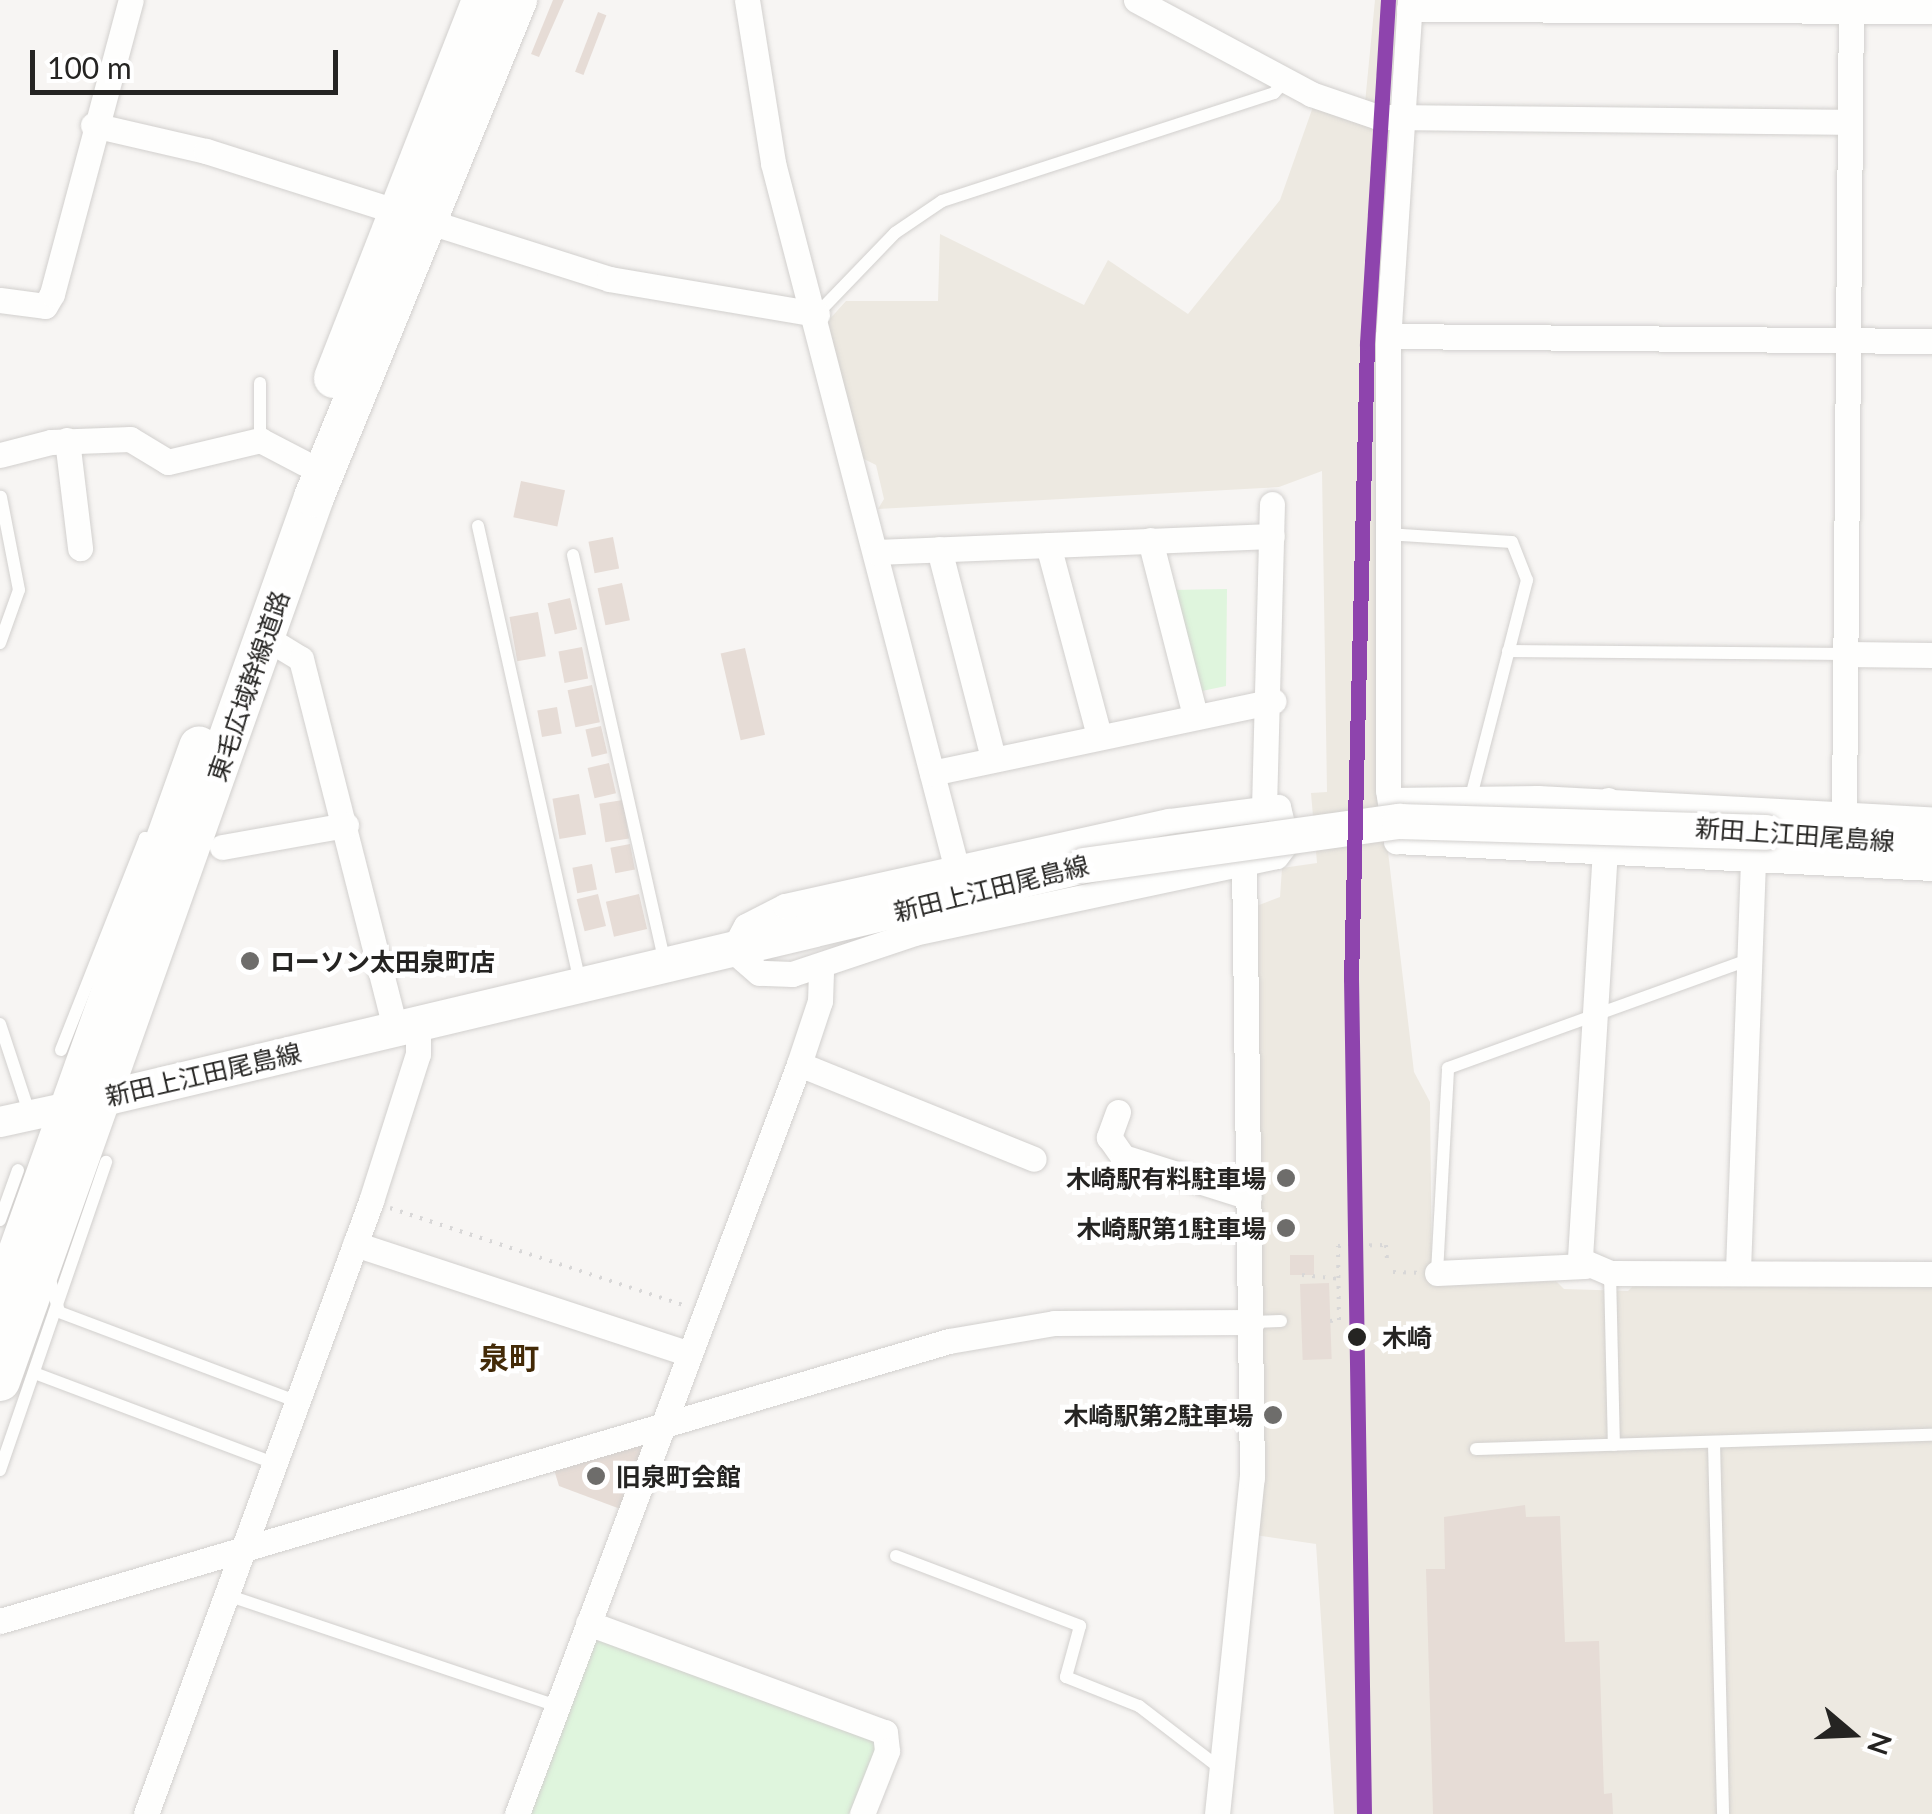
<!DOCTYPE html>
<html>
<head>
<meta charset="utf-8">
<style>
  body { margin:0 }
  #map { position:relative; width:1932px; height:1814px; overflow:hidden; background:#f7f5f3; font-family:Lato,"Noto Sans JP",sans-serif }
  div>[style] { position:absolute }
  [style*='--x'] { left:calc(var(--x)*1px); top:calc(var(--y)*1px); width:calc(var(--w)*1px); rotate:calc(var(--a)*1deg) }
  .built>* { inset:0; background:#ede9e1 }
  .green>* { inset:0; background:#dff5dd }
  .building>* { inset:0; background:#e6dcd6; transform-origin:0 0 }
  .path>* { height:4px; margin-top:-2px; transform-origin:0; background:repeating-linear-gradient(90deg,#d8d7d7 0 2.5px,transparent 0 10.5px) }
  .roads { filter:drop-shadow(0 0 2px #d2d0ce) drop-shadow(0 0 2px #d2d0ce) }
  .service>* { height:12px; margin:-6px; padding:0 6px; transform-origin:6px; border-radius:6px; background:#fefefd }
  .minor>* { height:25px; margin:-12.5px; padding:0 12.5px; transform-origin:12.5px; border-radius:12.5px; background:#fefefd }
  .tertiary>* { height:30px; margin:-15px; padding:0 15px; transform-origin:15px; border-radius:15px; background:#fefefd }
  .secondary>* { height:35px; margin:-17.5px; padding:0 17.5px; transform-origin:17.5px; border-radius:17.5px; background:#fefefd }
  .trunk>* { height:40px; margin:-20px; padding:0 20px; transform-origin:20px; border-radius:20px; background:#fefefd }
  .bridges { filter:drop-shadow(0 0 2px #d2d0ce) drop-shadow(0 0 2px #d2d0ce) }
  .secondary-bridge>* { height:35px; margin:-17.5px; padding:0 17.5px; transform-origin:17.5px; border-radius:17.5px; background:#fefefd }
  .rail-1>* { height:15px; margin:-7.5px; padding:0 7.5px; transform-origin:7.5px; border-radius:7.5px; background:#8e44ad }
  .dots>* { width:28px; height:28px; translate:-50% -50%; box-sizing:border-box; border:5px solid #fff; border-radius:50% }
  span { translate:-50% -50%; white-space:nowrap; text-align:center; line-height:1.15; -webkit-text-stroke:10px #fff; paint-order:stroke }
  .street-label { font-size:25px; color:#252422 }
  .poi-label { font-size:25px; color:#252422; font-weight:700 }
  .left { translate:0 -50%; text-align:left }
  .right { translate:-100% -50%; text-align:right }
  .stop-label { font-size:25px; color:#252422; font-weight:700 }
  .quarter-label { font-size:30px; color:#432a07; font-weight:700 }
  .north { position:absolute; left:1802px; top:1684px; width:100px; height:100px; -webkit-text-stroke:8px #fff; paint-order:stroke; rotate:109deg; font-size:28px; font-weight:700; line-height:40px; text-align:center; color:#252422 }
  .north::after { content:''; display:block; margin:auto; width:35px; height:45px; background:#252422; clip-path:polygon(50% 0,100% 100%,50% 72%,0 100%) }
  .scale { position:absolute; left:30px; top:50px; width:308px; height:45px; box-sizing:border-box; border:5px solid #252422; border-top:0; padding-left:12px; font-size:30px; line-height:35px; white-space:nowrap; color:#252422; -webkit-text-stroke:8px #fff; paint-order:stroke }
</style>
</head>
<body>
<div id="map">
  <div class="built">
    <div style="clip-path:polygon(1375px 0,1403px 0,1388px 109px,1365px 103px)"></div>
    <div style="clip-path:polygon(1314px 104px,1391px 128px,1378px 767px,1414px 1072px,1430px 1102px,1432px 1286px,1556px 1281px,1564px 1289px,1628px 1291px,1640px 1279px,1932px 1280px,1932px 1814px,1334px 1814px,1316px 1544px,1255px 1535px,1254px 907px,1280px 897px,1282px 868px,1317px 863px,1311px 793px,1327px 792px,1322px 471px,1279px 487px,878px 509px,884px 499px,876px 465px,860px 457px,828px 321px,846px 301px,938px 301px,940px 234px,1084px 305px,1108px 260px,1188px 314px,1280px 200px)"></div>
  </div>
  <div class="green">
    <div style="clip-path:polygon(1227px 589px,1226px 686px,1197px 692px,1171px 590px)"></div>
    <div style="clip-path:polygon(593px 1631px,872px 1735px,877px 1750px,849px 1814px,526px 1814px)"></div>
  </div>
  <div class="building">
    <div style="clip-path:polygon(553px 0,564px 0,539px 57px,531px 54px)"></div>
    <div style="left:598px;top:12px;width:9px;height:64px;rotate:21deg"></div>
    <div style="left:521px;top:481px;width:45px;height:37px;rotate:12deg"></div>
    <div style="left:613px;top:537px;width:32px;height:25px;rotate:79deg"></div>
    <div style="left:622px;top:583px;width:38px;height:25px;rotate:78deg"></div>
    <div style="left:570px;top:598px;width:32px;height:23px;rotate:77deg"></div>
    <div style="left:538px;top:612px;width:45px;height:29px;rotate:80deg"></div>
    <div style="left:582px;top:647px;width:32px;height:24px;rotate:79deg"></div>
    <div style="left:745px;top:648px;width:89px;height:25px;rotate:77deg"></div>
    <div style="left:592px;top:685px;width:38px;height:25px;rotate:78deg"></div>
    <div style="left:557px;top:707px;width:27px;height:20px;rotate:80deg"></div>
    <div style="left:601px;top:726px;width:28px;height:16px;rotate:77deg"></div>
    <div style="left:609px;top:763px;width:31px;height:22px;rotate:77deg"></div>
    <div style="left:579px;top:794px;width:41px;height:27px;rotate:80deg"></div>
    <div style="left:623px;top:800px;width:39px;height:24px;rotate:81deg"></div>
    <div style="left:630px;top:844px;width:26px;height:20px;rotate:79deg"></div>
    <div style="left:592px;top:864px;width:26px;height:20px;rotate:79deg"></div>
    <div style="left:598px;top:894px;width:33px;height:22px;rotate:76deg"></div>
    <div style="left:639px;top:894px;width:36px;height:34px;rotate:77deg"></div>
    <div style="left:1290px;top:1255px;width:24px;height:20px"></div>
    <div style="left:1329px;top:1283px;width:76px;height:29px;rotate:88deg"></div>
    <div style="clip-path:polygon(652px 1436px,623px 1510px,559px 1486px,553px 1466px)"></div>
    <div style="clip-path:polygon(1525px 1505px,1526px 1517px,1560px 1516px,1565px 1642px,1599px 1641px,1604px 1794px,1612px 1793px,1613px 1814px,1433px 1814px,1426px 1569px,1445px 1569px,1444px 1517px)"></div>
  </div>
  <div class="path">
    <div style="--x:390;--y:1208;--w:310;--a:18.3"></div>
    <div style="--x:1393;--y:1272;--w:25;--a:2"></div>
    <div style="--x:1302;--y:1275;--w:37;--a:6"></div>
    <div style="--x:1330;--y:1321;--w:9;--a:-6"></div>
    <div style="--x:1339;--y:1320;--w:74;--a:-90.8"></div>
    <div style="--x:1338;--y:1246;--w:48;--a:-1.2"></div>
    <div style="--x:1386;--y:1245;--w:14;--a:86"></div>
  </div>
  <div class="roads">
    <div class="service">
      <div style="--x:817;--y:314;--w:112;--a:-46.1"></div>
      <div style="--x:895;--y:233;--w:57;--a:-34.2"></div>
      <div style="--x:942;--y:201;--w:349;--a:-18"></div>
      <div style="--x:1274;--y:93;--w:16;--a:-47"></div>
      <div style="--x:260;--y:440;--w:57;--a:-90"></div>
      <div style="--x:478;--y:526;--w:467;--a:77.4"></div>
      <div style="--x:1386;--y:534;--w:126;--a:3.6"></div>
      <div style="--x:1512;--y:542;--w:41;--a:68.5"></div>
      <div style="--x:1527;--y:580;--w:223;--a:104.5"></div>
      <div style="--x:573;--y:555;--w:417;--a:77.3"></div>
      <div style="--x:0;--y:643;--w:56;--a:-70.3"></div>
      <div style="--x:19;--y:590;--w:95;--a:-101"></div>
      <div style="--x:1508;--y:651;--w:338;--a:0.5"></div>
      <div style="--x:0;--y:1024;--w:96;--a:71.8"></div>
      <div style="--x:61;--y:1050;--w:228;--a:-68.4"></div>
      <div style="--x:145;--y:838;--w:15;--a:16"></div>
      <div style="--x:0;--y:1220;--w:53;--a:-70.2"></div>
      <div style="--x:1437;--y:1273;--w:205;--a:-86.9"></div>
      <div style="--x:1448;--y:1068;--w:319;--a:-19.8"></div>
      <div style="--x:1610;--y:1273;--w:172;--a:88.7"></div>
      <div style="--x:50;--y:1280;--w:33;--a:74"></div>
      <div style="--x:59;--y:1312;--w:253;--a:20.6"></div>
      <div style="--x:1252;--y:1322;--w:29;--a:-2"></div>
      <div style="--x:37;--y:1374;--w:253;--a:20.6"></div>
      <div style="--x:1714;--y:1443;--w:371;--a:88.6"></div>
      <div style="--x:1476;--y:1449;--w:456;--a:-1.8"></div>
      <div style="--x:0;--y:1470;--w:326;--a:-71"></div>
      <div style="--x:896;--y:1556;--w:197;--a:20.8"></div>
      <div style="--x:1080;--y:1626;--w:53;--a:105.4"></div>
      <div style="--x:1066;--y:1677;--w:79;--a:21.7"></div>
      <div style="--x:1139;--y:1706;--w:103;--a:37.5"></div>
      <div style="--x:227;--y:1595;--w:348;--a:18.6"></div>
    </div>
    <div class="minor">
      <div style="--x:747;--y:0;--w:165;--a:80.9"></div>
      <div style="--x:773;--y:163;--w:731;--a:75.41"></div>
      <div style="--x:1136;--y:0;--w:199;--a:28.2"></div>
      <div style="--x:1311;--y:94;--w:71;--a:18.9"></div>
      <div style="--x:1378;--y:117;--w:470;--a:0.6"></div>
      <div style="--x:1410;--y:0;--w:337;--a:93.7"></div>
      <div style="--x:1388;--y:336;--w:454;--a:90"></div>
      <div style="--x:1388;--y:790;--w:52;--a:81.1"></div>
      <div style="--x:1396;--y:841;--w:537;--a:2.88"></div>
      <div style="--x:1409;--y:9;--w:523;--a:0.22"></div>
      <div style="--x:93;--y:125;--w:116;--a:13"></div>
      <div style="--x:206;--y:151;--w:423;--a:17.6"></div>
      <div style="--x:609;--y:279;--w:211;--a:9.6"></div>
      <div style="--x:0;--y:300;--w:45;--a:7.6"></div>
      <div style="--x:45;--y:306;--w:14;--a:-60"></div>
      <div style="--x:52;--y:294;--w:304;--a:-75"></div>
      <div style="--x:1388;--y:336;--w:544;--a:0.53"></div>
      <div style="--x:67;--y:440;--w:109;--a:83.1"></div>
      <div style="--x:0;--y:455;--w:53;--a:-14.3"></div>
      <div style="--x:51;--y:442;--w:79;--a:-2.2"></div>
      <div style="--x:130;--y:439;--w:44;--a:31.2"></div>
      <div style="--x:168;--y:462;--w:95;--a:-13.4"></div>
      <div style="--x:260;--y:440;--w:50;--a:27.6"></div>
      <div style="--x:1150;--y:540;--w:181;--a:75.6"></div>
      <div style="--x:1048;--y:545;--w:198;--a:75"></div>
      <div style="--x:939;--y:549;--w:216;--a:75.5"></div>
      <div style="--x:876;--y:552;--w:396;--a:-2.3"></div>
      <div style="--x:265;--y:637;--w:42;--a:31.4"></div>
      <div style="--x:301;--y:659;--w:382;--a:75.7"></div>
      <div style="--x:1846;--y:654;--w:86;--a:0.7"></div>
      <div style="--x:932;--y:773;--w:349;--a:-11.9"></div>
      <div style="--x:1392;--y:800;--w:146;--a:-0.8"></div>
      <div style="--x:1538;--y:798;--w:395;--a:3.1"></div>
      <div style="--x:1608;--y:800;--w:461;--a:93.5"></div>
      <div style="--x:1580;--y:1260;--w:33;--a:23"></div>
      <div style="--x:1610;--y:1273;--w:322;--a:0.2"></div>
      <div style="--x:1278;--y:807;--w:36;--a:76"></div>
      <div style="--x:1287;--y:842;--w:18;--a:128"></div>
      <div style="--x:1276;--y:856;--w:369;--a:168"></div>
      <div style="--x:915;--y:933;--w:130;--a:161.6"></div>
      <div style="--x:792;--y:974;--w:33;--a:-178"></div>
      <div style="--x:759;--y:973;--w:35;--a:-139"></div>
      <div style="--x:733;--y:950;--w:27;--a:-62"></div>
      <div style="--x:746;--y:926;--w:44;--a:-27.1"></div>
      <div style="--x:785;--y:906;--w:393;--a:-12.5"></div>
      <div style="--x:1169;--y:821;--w:110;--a:-7.3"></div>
      <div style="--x:1264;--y:808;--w:304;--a:-88.5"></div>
      <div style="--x:1844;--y:815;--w:815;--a:-89.51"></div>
      <div style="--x:222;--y:847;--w:126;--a:-10.1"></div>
      <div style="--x:799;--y:1064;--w:253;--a:22"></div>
      <div style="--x:1118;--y:1112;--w:27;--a:110"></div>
      <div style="--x:1109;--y:1137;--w:24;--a:55"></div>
      <div style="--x:1123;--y:1157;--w:132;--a:17.6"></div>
      <div style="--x:355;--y:1244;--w:349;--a:18.2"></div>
      <div style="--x:1738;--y:1270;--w:414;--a:-87.9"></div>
      <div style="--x:1437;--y:1273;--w:148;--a:-2.7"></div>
      <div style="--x:0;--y:1621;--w:989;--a:-16.44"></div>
      <div style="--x:949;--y:1341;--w:107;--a:-9.7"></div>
      <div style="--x:1054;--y:1323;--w:198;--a:-0.3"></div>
      <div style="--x:588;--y:1623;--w:316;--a:20.2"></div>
      <div style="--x:885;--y:1732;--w:19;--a:84"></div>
      <div style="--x:887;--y:1751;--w:68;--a:111.6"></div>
      <div style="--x:146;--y:1814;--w:653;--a:-69.84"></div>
      <div style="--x:371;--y:1201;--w:154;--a:-72.3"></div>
      <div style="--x:418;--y:1054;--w:31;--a:-90"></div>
      <div style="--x:517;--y:1814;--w:801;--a:-69.39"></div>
      <div style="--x:799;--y:1064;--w:66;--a:-71.6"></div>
      <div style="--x:820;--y:1001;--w:34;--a:-88"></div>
      <div style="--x:1217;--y:1814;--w:338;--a:-84.1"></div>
      <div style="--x:1252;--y:1478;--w:617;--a:-90.74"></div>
    </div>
    <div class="tertiary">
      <div style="--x:0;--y:1122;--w:71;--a:-12.3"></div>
    </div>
    <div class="secondary">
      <div style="--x:1765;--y:832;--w:167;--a:3.8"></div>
      <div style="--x:78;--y:1104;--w:1034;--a:-13.36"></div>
    </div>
    <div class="trunk">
      <div style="--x:334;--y:378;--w:406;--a:-68.6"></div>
      <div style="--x:0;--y:1303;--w:591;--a:-70.31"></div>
      <div style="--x:0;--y:1381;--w:938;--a:-70.44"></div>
      <div style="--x:314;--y:497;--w:537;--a:-67.78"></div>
    </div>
  </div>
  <div class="bridges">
    <div class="secondary-bridge">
      <div style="--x:1084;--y:865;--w:318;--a:-8"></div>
      <div style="--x:1399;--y:821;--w:366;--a:1.7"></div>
    </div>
  </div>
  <div class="rail-1">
    <div style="--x:1364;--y:1814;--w:835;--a:-90.89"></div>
    <div style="--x:1351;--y:979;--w:636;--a:-88.56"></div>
    <div style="--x:1367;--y:343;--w:344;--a:-86.5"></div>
  </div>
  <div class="dots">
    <div style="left:250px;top:961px;background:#6e6d6b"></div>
    <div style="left:1286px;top:1178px;background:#6e6d6b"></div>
    <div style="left:1286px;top:1228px;background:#6e6d6b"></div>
    <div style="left:1357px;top:1337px;background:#252422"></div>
    <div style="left:1273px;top:1415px;background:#6e6d6b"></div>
    <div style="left:596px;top:1476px;background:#6e6d6b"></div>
  </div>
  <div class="street-label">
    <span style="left:248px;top:686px;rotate:-71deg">東毛広域幹線道路</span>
    <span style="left:1795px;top:834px;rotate:4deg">新田上江田尾島線</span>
    <span style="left:991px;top:888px;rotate:-14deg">新田上江田尾島線</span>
    <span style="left:203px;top:1074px;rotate:-13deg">新田上江田尾島線</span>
  </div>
  <div class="poi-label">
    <span class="left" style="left:270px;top:961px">ローソン太田泉町店</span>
    <span class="right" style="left:1266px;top:1178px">木崎駅有料駐車場</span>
    <span class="right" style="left:1266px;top:1228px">木崎駅第1駐車場</span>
    <span class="right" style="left:1253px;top:1415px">木崎駅第2駐車場</span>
    <span class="left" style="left:616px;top:1476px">旧泉町会館</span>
  </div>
  <div class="stop-label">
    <span class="left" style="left:1382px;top:1337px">木崎</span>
  </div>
  <div class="quarter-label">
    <span style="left:509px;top:1357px">泉町</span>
  </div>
  <div class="north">N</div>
  <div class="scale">100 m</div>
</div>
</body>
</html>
